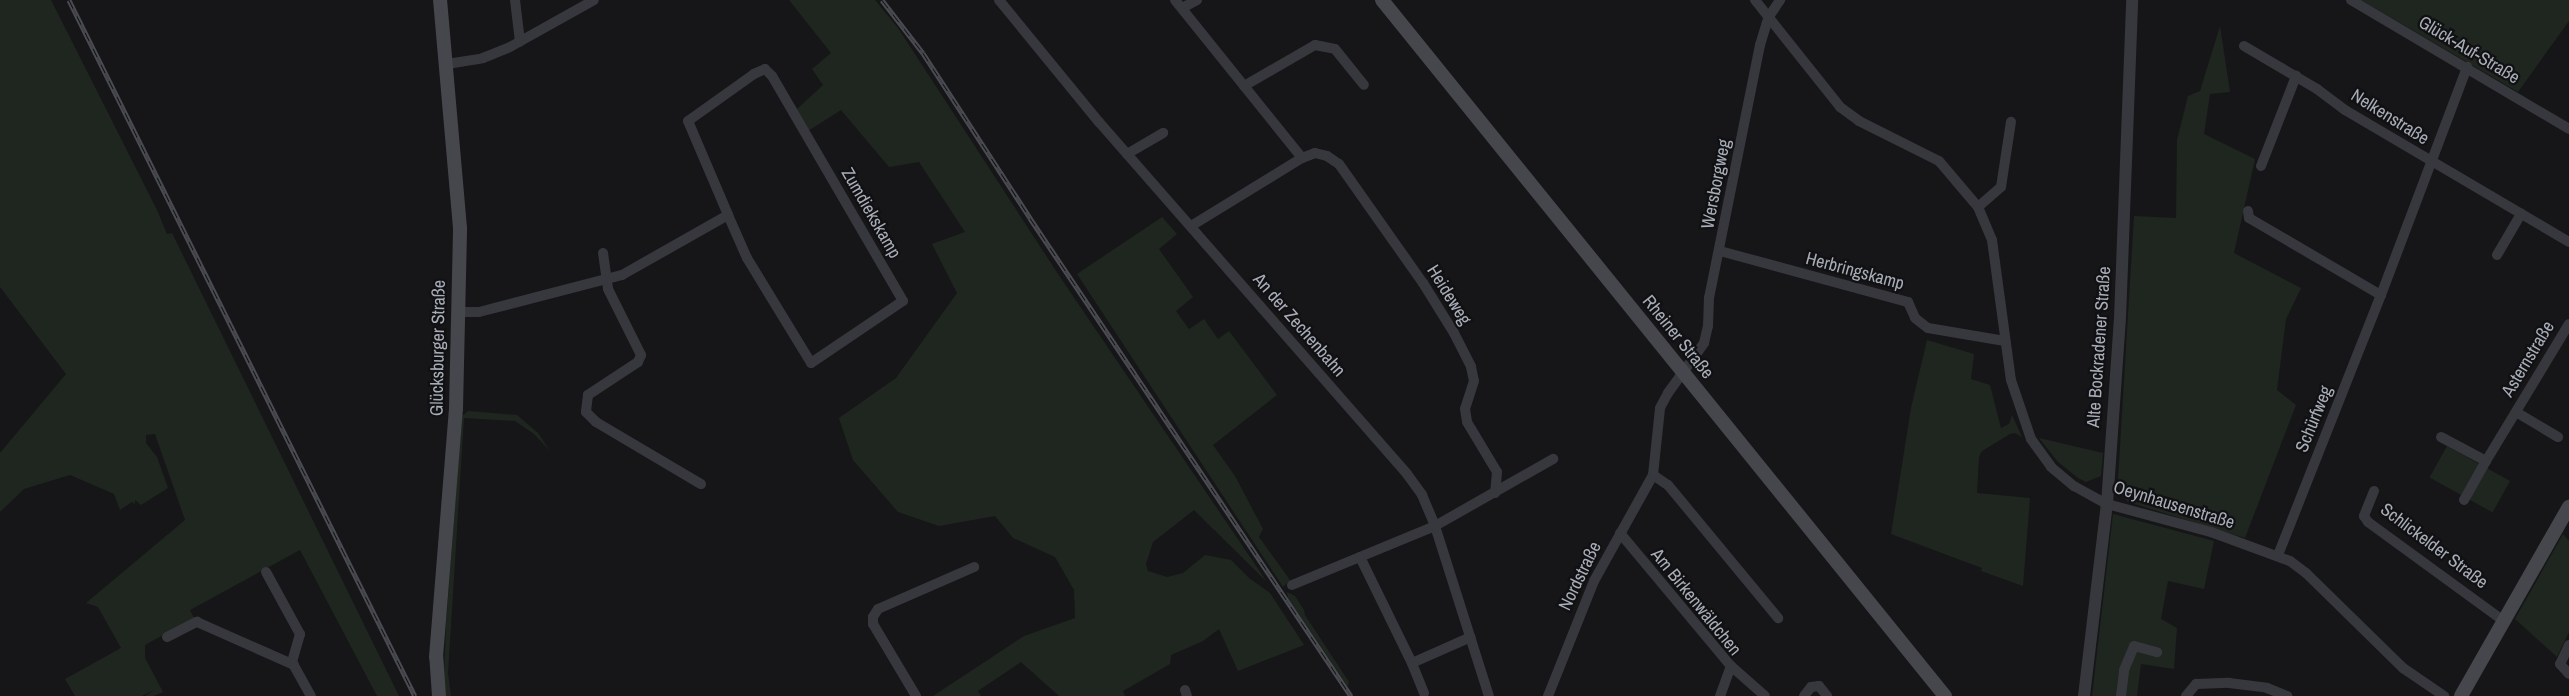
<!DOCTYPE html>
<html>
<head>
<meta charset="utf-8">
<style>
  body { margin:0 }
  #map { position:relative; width:2569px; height:696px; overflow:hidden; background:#161618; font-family:"Archivo Narrow",sans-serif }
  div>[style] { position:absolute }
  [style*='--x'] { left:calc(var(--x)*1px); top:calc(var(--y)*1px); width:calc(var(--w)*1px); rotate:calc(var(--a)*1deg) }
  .green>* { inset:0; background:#1e261f; transform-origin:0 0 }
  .minor>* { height:10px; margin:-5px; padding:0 5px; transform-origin:5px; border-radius:5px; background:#37383d }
  .tertiary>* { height:12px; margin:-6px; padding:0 6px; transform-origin:6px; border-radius:6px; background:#37383d }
  .secondary>* { height:14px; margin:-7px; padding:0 7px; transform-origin:7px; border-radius:7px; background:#45474d }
  .rail>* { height:5px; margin-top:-2.5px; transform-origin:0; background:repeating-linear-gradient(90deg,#111113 0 9px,#4a4c52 0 18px); box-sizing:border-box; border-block:2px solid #4a4c52 }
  span { translate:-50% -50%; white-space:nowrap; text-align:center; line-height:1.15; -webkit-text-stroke:4.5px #111113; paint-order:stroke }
  .street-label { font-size:18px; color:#a8adb8 }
</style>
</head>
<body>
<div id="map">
  <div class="green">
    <div style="clip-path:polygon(0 0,51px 0,157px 210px,167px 234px,172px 233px,399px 696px,377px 696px,300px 550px,190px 610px,194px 618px,145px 645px,145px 658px,163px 692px,154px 696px,145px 696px,154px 690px,142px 696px,75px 696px,65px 679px,121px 648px,98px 607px,86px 603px,185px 520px,155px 434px,146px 435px,146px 443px,157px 457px,168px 488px,141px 505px,135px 500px,135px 504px,132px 502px,120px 510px,114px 494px,70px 475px,24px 489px,0 512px,0 453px,66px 374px,0 287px)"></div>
    <div style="clip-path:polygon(789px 0,875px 0,898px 28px,1058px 274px,1267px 582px,1194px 510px,1153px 542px,1146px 564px,1148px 571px,1167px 577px,1183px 573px,1205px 555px,1231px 560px,1249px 578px,1270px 593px,1304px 645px,1238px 671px,1219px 629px,1203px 641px,1171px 655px,1170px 664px,1123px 691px,1125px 696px,1059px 696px,1021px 662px,978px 691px,981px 696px,933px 696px,1024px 636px,1075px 618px,1074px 590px,1055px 557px,1013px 538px,995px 516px,939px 526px,898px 512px,853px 460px,839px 418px,896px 378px,957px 293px,932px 244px,965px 232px,919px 162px,889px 167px,841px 110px,808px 131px,796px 110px,823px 85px,812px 69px,831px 53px)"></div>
    <div style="clip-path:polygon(2361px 0,2569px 0,2569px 21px,2518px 92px)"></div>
    <div style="clip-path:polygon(2220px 26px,2230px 92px,2210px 94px,2204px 134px,2255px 159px,2234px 253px,2301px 288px,2286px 319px,2277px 390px,2296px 405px,2245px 538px,2128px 502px,2122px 495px,2118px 479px,2134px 216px,2176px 218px,2177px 140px,2188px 96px,2200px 91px)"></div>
    <div style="clip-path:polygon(1162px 217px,1177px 234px,1159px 249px,1193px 297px,1176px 311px,1189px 329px,1204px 319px,1218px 339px,1229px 331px,1277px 395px,1213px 445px,1235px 476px,1263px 529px,1259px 537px,1290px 580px,1283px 587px,1077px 274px)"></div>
    <div style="clip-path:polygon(1927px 340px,1974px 354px,1971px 379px,1990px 385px,2001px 428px,2009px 424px,2012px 415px,2022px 437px,2015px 433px,2010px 434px,1982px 451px,1979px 457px,1977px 493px,2030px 498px,2023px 586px,1981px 571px,1982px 568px,1891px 534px,1911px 408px)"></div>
    <div style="clip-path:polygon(468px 411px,517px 415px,538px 433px,550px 451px,534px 434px,515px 421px,464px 418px,448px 673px,451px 696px,446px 696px,444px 674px,446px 623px,462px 416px)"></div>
    <div style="clip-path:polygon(2039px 438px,2103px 453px,2101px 476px,2086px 482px,2078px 478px,2058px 462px)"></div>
    <div style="left:2447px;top:446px;width:72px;height:36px;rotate:29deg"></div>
    <div style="clip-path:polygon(2113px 514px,2214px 541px,2204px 589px,2168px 581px,2161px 619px,2177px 628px,2174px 669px,2141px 664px,2137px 696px,2092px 696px)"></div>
    <div style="clip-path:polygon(2563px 534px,2569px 541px,2569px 632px,2557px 657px,2515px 619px)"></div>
    <div style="clip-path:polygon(1287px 592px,1295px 596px,1304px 610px,1305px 615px,1349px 682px,1348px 687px,1288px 598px)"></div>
  </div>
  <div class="minor">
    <div style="--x:515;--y:0;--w:42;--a:83.2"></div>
    <div style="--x:999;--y:0;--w:158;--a:50.7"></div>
    <div style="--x:1099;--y:122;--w:468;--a:48.8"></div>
    <div style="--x:1407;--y:474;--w:26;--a:54"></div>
    <div style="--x:1422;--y:495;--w:34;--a:67"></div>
    <div style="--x:1435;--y:526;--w:178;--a:72.4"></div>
    <div style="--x:1175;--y:0;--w:203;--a:51.2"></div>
    <div style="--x:1755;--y:0;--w:137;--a:51.5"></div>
    <div style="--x:1840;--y:107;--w:24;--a:36"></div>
    <div style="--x:1859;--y:121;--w:89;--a:26.6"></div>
    <div style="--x:1939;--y:161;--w:60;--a:49.7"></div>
    <div style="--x:1978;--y:207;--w:36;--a:67"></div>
    <div style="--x:1992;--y:240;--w:141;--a:82.3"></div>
    <div style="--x:2011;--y:380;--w:62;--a:71.3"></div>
    <div style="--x:2031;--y:439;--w:34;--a:54"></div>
    <div style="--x:2051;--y:467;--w:30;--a:40"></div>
    <div style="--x:2074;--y:486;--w:38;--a:29"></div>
    <div style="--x:2107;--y:504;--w:108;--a:15.1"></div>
    <div style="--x:2211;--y:532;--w:84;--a:20.2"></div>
    <div style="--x:2290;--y:561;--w:20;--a:37"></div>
    <div style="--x:2306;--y:573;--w:136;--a:44.4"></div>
    <div style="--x:2403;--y:668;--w:50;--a:34.3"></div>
    <div style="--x:2351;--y:0;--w:253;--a:30.6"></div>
    <div style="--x:1182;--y:8;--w:17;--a:-28"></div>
    <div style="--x:2244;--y:46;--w:85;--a:30.5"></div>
    <div style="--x:2317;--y:89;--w:35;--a:37"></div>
    <div style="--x:2345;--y:110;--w:260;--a:30.5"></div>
    <div style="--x:447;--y:64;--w:36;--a:-9"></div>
    <div style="--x:483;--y:58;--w:29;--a:-22"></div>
    <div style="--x:510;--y:47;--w:96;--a:-29.2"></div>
    <div style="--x:1244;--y:86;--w:82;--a:-30"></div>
    <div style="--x:1315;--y:45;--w:20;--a:11"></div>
    <div style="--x:1335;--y:49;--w:46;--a:51.1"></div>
    <div style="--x:1127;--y:154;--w:42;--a:-30.3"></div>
    <div style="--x:2261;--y:166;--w:97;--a:-68.7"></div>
    <div style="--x:1978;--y:207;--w:30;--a:-41"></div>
    <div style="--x:2001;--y:187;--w:66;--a:-81.3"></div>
    <div style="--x:2248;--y:211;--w:7;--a:82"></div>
    <div style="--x:2249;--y:218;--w:153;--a:30.3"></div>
    <div style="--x:1191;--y:226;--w:130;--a:-31.5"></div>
    <div style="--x:1302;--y:158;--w:14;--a:-21"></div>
    <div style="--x:1315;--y:153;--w:12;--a:14"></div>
    <div style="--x:1327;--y:156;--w:14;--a:34"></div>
    <div style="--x:1339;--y:164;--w:146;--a:54.8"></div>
    <div style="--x:1423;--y:283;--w:59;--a:58.2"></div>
    <div style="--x:1454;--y:333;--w:38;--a:63"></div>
    <div style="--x:1471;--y:367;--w:14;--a:78"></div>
    <div style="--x:1474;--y:381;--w:29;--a:108"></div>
    <div style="--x:1465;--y:409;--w:13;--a:81"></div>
    <div style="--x:1467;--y:422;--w:58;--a:59"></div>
    <div style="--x:1497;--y:472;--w:21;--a:95"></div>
    <div style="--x:1720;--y:251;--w:195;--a:15.2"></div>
    <div style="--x:1908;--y:302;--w:17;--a:66"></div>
    <div style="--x:1915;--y:318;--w:16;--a:38"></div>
    <div style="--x:1928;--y:328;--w:78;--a:9.6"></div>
    <div style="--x:603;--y:253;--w:36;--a:82"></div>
    <div style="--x:608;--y:289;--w:74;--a:63.4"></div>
    <div style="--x:641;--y:355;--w:8;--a:113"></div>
    <div style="--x:638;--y:362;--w:60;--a:146.6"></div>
    <div style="--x:588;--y:395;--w:17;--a:97"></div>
    <div style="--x:586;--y:412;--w:14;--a:45"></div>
    <div style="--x:596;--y:422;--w:122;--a:30.6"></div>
    <div style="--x:2497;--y:255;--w:48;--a:-59.7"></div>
    <div style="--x:457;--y:312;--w:22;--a:0"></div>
    <div style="--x:479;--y:312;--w:148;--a:-14.5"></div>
    <div style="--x:622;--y:275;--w:122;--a:-29.5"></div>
    <div style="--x:728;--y:215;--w:47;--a:66.2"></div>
    <div style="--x:747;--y:258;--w:123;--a:58.6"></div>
    <div style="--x:811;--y:363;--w:111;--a:-34"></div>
    <div style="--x:903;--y:301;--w:260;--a:-120.2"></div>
    <div style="--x:772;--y:76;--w:10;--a:-135"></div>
    <div style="--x:765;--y:69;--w:12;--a:156"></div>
    <div style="--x:754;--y:74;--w:81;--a:144.5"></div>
    <div style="--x:688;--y:121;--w:102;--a:66.9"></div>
    <div style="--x:2516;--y:412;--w:49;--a:30.8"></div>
    <div style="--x:2441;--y:437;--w:51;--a:28.1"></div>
    <div style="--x:2486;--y:461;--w:160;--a:-58.8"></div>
    <div style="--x:1653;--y:475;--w:18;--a:34"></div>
    <div style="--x:1668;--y:485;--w:173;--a:50.4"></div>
    <div style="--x:2374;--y:491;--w:27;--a:112"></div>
    <div style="--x:2364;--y:516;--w:7;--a:56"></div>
    <div style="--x:2368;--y:522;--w:168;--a:36.1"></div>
    <div style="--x:2464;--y:500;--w:45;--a:-60.6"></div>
    <div style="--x:1620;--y:533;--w:173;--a:50.2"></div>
    <div style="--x:1731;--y:666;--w:32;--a:110"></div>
    <div style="--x:2278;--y:555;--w:280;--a:-68.4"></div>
    <div style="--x:2381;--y:295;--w:244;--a:-69.3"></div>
    <div style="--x:1360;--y:557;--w:118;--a:63.9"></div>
    <div style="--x:266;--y:572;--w:71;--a:61.3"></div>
    <div style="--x:300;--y:634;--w:29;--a:106"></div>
    <div style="--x:292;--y:662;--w:39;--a:61"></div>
    <div style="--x:1292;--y:585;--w:155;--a:-22.4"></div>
    <div style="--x:1435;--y:526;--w:136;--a:-29.6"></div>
    <div style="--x:167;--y:637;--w:34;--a:-27"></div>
    <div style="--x:197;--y:622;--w:106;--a:23.9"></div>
    <div style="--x:2569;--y:645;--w:21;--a:115"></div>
    <div style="--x:2560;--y:664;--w:13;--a:48"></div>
    <div style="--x:1731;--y:666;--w:45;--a:41.4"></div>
    <div style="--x:1185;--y:690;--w:6;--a:72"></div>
    <div style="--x:1424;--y:693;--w:32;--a:-112"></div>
    <div style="--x:1412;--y:663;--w:64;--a:-23.8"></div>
    <div style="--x:916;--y:696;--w:84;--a:-120.8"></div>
    <div style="--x:873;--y:624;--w:7;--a:-90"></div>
    <div style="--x:873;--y:617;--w:9;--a:-58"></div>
    <div style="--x:878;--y:609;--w:105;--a:-23.6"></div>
    <div style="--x:1548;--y:696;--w:124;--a:-68.2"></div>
    <div style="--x:1594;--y:581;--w:121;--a:-60.9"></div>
    <div style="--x:1653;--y:475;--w:67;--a:-84"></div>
    <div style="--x:1660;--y:408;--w:17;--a:-62"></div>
    <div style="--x:1668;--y:393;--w:62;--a:-54.2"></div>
    <div style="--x:1704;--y:343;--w:17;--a:-77"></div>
    <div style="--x:1708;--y:326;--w:28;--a:-88"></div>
    <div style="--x:1709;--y:298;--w:258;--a:-78.6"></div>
    <div style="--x:1760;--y:45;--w:28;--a:-73"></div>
    <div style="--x:1768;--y:18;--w:22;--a:-56"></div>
    <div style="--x:1804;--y:696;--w:11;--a:-52"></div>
    <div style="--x:1811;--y:687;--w:8;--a:-7"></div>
    <div style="--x:1819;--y:686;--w:13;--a:51"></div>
    <div style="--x:2121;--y:696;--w:26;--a:-83"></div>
    <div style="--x:2124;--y:670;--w:26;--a:-67"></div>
    <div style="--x:2134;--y:646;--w:24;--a:15"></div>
    <div style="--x:2186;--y:696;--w:16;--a:-50"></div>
    <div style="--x:2196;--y:684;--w:33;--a:-2"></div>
    <div style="--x:2229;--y:683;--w:38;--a:7"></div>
    <div style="--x:2267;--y:688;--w:22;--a:22"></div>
  </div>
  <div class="tertiary">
    <div style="--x:2084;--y:696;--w:193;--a:-83.2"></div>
    <div style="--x:2107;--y:504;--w:186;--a:-86"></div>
    <div style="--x:2120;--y:318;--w:318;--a:-87.8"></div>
  </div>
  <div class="secondary">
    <div style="--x:1382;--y:0;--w:895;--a:51.03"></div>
    <div style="--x:439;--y:696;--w:39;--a:-94"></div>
    <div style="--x:436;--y:657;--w:250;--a:-85.4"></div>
    <div style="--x:456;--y:408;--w:180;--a:-88.7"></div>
    <div style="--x:460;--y:228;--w:229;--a:-95"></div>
    <div style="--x:2461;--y:696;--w:218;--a:-60.3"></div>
  </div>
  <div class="rail">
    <div style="--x:69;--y:0;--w:777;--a:63.57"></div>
    <div style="--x:882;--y:0;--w:67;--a:52.3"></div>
    <div style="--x:923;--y:53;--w:197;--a:57"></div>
    <div style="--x:1030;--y:218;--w:576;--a:56.12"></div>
  </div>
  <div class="street-label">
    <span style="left:2469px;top:50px;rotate:31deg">Glück-Auf-Straße</span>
    <span style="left:2390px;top:117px;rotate:32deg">Nelkenstraße</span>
    <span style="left:1716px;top:184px;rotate:-79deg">Wersborgweg</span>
    <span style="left:871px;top:213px;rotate:60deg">Zumdiekskamp</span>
    <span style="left:1855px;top:271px;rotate:15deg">Herbringskamp</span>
    <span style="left:1449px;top:295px;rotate:58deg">Heideweg</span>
    <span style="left:1299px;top:325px;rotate:49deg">An der Zechenbahn</span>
    <span style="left:1678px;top:337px;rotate:51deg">Rheiner Straße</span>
    <span style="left:2099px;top:347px;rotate:-86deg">Alte Bockradener Straße</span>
    <span style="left:438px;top:348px;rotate:-89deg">Glücksburger Straße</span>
    <span style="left:2528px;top:359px;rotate:-59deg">Asternstraße</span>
    <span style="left:2314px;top:419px;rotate:-68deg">Schürfweg</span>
    <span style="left:2174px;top:505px;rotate:17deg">Oeynhausenstraße</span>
    <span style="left:2434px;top:546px;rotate:37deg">Schlickelder Straße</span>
    <span style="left:1580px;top:576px;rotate:-64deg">Nordstraße</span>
    <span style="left:1696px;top:602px;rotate:51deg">Am Birkenwäldchen</span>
  </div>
</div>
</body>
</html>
